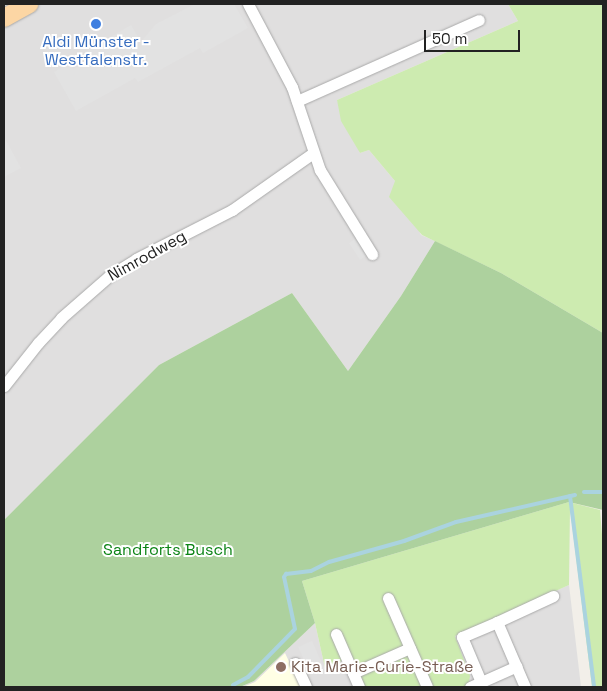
<!DOCTYPE html>
<html>
<head>
<meta charset="utf-8">
<style>
  body { margin:0 }
  #map { position:relative; width:607px; height:691px; overflow:hidden; background:#f2efe9; font-family:"Space Grotesk",sans-serif }
  div>[style] { position:absolute }
  [style*='--x'] { left:calc(var(--x)*1px); top:calc(var(--y)*1px); width:calc(var(--w)*1px); rotate:calc(var(--a)*1deg) }
  .residential>* { inset:0; background:#e0dfdf }
  .education>* { inset:0; background:#ffffe5 }
  .grass>* { inset:0; background:#cdebb0 }
  .forest>* { inset:0; background:#add19e }
  .parking>* { inset:0; background:#e2e2e2; transform-origin:0 0 }
  .stream>* { height:4px; margin:-2px; padding:0 2px; transform-origin:2px; border-radius:2px; background:#aad3df }
  .roads { filter:drop-shadow(0 0 1px #a9a9a9) drop-shadow(0 0 1px #a9a9a9) }
  .minor>* { height:11px; margin:-5.5px; padding:0 5.5px; transform-origin:5.5px; border-radius:5.5px; background:#fff }
  .primary>* { height:18px; margin:-9px; padding:0 9px; transform-origin:9px; border-radius:9px; background:#fcd6a4 }
  .dots>* { width:14px; height:14px; translate:-50% -50%; box-sizing:border-box; border:2px solid #fff; border-radius:50% }
  span { translate:-50% -50%; white-space:nowrap; text-align:center; line-height:1.15; -webkit-text-stroke:4px #fff; paint-order:stroke }
  .shop-label { font-size:16px; color:#366cbe }
  .street-label { font-size:16px; color:#222 }
  .park-label { font-size:16px; color:#0c8416 }
  .education-label { font-size:16px; color:#785e54 }
  .left { translate:0 -50%; text-align:left }
  .frame { position:absolute; inset:0; border:5px solid #222; pointer-events:none }
  .scale { position:absolute; left:424px; top:30px; width:96px; height:22px; box-sizing:border-box; border:2px solid #222; border-top:0; padding-left:6px; font-size:15px; line-height:18px; white-space:nowrap; color:#222; -webkit-text-stroke:4px #fff; paint-order:stroke }
</style>
</head>
<body>
<div id="map">
  <div class="residential">
    <div style="clip-path:polygon(4px 4px,508px 4px,518px 21px,337px 100px,360px 153px,369px 150px,395px 181px,421px 235px,435px 241px,401px 296px,348px 371px,292px 293px,159px 365px,4px 520px)"></div>
    <div style="clip-path:polygon(569px 585px,581px 687px,468px 687px,454px 636px)"></div>
    <div style="clip-path:polygon(315px 623px,325px 668px,344px 660px,364px 687px,240px 687px,254px 681px)"></div>
  </div>
  <div class="education">
    <div style="clip-path:polygon(285px 653px,301px 687px,243px 687px,255px 682px)"></div>
  </div>
  <div class="grass">
    <div style="clip-path:polygon(508px 4px,603px 4px,603px 333px,501px 273px,422px 235px,389px 197px,395px 181px,369px 150px,360px 153px,341px 121px,337px 100px,518px 21px)"></div>
    <div style="clip-path:polygon(569px 502px,600px 510px,603px 547px,603px 687px,592px 687px,570px 508px,569px 585px,455px 636px,470px 676px,468px 687px,364px 687px,344px 660px,325px 668px,315px 623px,302px 581px)"></div>
  </div>
  <div class="forest">
    <div style="clip-path:polygon(435px 241px,501px 273px,603px 333px,603px 510px,569px 502px,302px 581px,315px 623px,254px 681px,240px 687px,4px 687px,4px 520px,159px 365px,292px 293px,348px 371px,401px 296px)"></div>
  </div>
  <div class="parking">
    <div style="clip-path:polygon(195px 4px,234px 4px,248px 28px,203px 53px,200px 48px,138px 82px,135px 78px,76px 111px,54px 72px,70px 63px,73px 69px,89px 60px,85px 52px,131px 25px,141px 42px,156px 24px)"></div>
    <div style="clip-path:polygon(4px 137px,21px 168px,4px 177px)"></div>
    <div style="left:360px;top:236px;width:20px;height:13px;rotate:57deg"></div>
    <div style="left:312px;top:641px;width:30px;height:15px;rotate:66deg"></div>
  </div>
  <div class="stream">
    <div style="--x:584;--y:492;--w:19;--a:0"></div>
    <div style="--x:570;--y:496;--w:193;--a:82.8"></div>
    <div style="--x:233;--y:685;--w:17;--a:-28"></div>
    <div style="--x:248;--y:677;--w:67;--a:-45.6"></div>
    <div style="--x:295;--y:629;--w:53;--a:-101.9"></div>
    <div style="--x:284;--y:577;--w:4;--a:-56"></div>
    <div style="--x:286;--y:574;--w:25;--a:-7"></div>
    <div style="--x:311;--y:571;--w:20;--a:-27"></div>
    <div style="--x:329;--y:562;--w:78;--a:-15.6"></div>
    <div style="--x:404;--y:541;--w:55;--a:-20.1"></div>
    <div style="--x:456;--y:522;--w:122;--a:-12.8"></div>
  </div>
  <div class="roads">
    <div class="minor">
      <div style="--x:248;--y:4;--w:94;--a:62.1"></div>
      <div style="--x:292;--y:87;--w:88;--a:71.4"></div>
      <div style="--x:320;--y:170;--w:99;--a:58.2"></div>
      <div style="--x:297;--y:101;--w:199;--a:-24"></div>
      <div style="--x:4;--y:386;--w:55;--a:-51.7"></div>
      <div style="--x:38;--y:343;--w:34;--a:-47"></div>
      <div style="--x:61;--y:318;--w:64;--a:-41.2"></div>
      <div style="--x:109;--y:276;--w:32;--a:-32"></div>
      <div style="--x:136;--y:259;--w:108;--a:-27"></div>
      <div style="--x:232;--y:210;--w:99;--a:-35.1"></div>
      <div style="--x:388;--y:598;--w:97;--a:66.3"></div>
      <div style="--x:336;--y:634;--w:58;--a:66.5"></div>
      <div style="--x:295;--y:663;--w:26;--a:65"></div>
      <div style="--x:353;--y:673;--w:62;--a:-23.7"></div>
      <div style="--x:481;--y:682;--w:49;--a:-112.9"></div>
      <div style="--x:462;--y:637;--w:38;--a:-23"></div>
      <div style="--x:470;--y:687;--w:51;--a:-24.1"></div>
      <div style="--x:525;--y:687;--w:71;--a:-113.3"></div>
      <div style="--x:497;--y:622;--w:62;--a:-24.9"></div>
    </div>
    <div class="primary">
      <div style="--x:4;--y:18;--w:29;--a:-29"></div>
    </div>
  </div>
  <div class="dots">
    <div style="left:96px;top:24px;background:#3f7fe0"></div>
    <div style="left:281px;top:667px;background:#8d6e63"></div>
  </div>
  <div class="shop-label">
    <span style="left:96px;top:51px">Aldi Münster -<br>Westfalenstr.</span>
  </div>
  <div class="street-label">
    <span style="left:147px;top:256px;rotate:-29deg">Nimrodweg</span>
  </div>
  <div class="park-label">
    <span style="left:168px;top:550px">Sandforts Busch</span>
  </div>
  <div class="education-label">
    <span class="left" style="left:291px;top:667px">Kita Marie-Curie-Straße</span>
  </div>
  <div class="frame"></div>
  <div class="scale">50 m</div>
</div>
</body>
</html>
